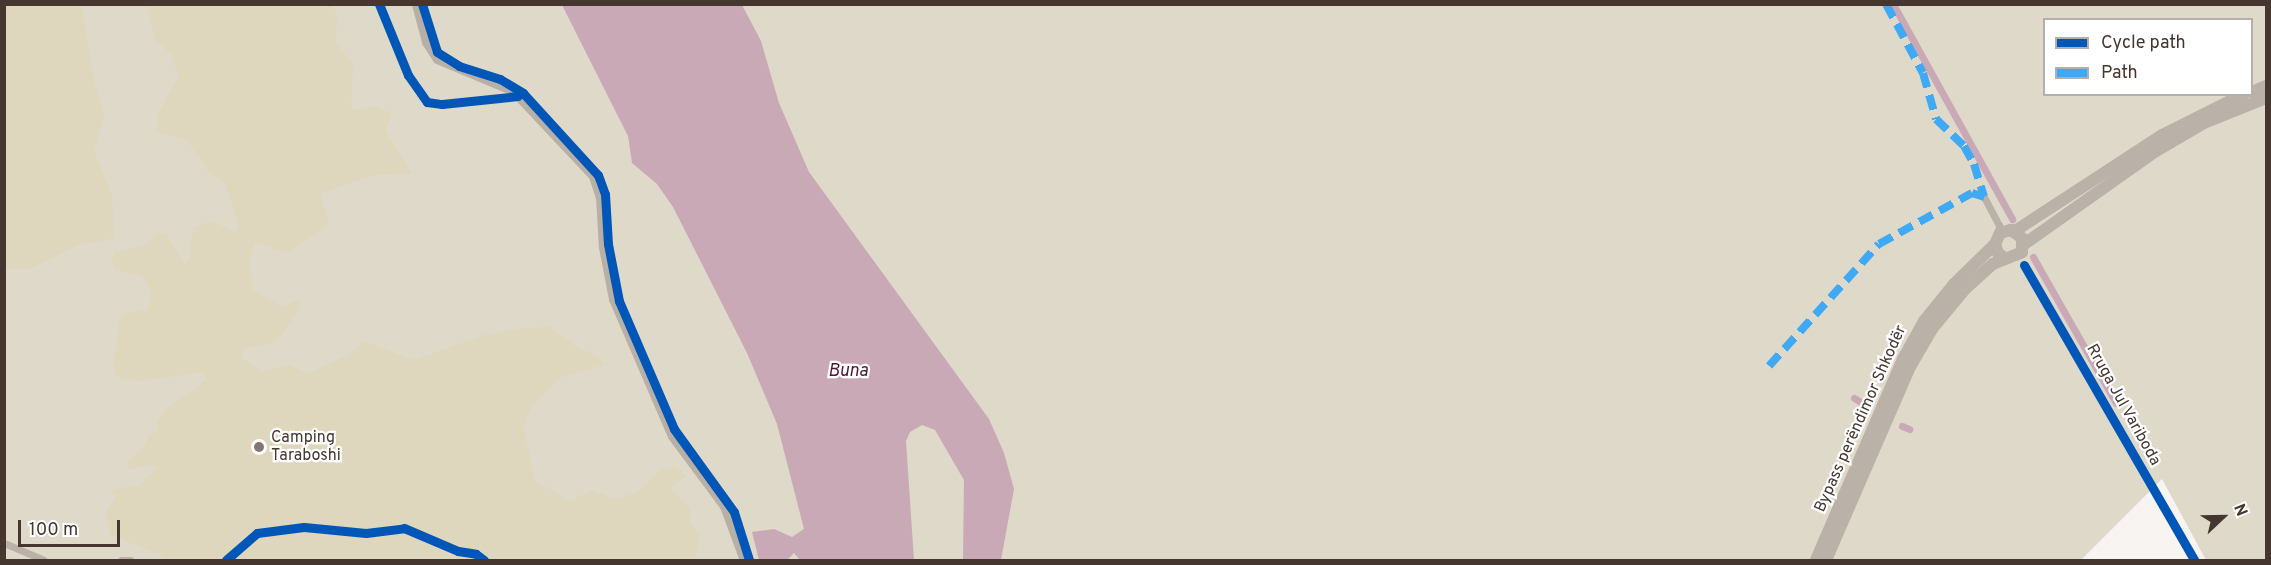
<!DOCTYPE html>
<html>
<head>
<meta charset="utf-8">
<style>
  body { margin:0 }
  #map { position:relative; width:2271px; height:565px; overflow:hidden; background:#f8f4f2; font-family:Overpass,sans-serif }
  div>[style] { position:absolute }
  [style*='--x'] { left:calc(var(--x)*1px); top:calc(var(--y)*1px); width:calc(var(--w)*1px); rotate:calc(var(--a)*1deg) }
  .green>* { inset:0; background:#ded9c9 }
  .forest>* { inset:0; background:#ded7bd }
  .water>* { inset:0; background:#caa9b7 }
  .canal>* { height:7px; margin:-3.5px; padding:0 3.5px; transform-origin:3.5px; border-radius:3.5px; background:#caa9b7 }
  .minor>* { height:7px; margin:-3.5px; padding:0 3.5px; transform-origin:3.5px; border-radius:3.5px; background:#bab2a8 }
  .secondary>* { height:9px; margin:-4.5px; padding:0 4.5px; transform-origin:4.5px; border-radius:4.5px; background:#b8b0a6 }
  .trunk>* { height:12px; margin:-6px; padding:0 6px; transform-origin:6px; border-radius:6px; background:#bab1a9 }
  .quiet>* { height:8px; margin-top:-4px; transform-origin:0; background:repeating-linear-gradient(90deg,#3fa9f5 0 15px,transparent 0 23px) }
  .cycleway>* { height:9px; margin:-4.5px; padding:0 4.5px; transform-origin:4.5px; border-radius:4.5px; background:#0057b8 }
  .dots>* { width:16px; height:16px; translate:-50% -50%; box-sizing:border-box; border:3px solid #fff; border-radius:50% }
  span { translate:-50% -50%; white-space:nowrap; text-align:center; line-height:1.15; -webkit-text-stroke:4.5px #fff; paint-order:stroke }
  .street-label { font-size:16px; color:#463630 }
  .poi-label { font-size:16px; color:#463630 }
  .left { translate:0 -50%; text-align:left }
  .water-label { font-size:18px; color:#4f1737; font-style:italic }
  .frame { position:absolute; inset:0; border:6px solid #463630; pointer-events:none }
  .legend { position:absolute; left:2043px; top:18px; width:210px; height:78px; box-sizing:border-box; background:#fff; border:2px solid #b5afac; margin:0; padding:8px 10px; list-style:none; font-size:18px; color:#463630 }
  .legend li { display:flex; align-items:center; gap:12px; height:30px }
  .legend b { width:30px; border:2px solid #b5afac }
  .north { position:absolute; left:2193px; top:487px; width:60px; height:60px; -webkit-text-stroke:4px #fff; paint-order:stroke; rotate:68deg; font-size:16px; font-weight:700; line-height:24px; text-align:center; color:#463630 }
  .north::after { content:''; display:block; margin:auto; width:21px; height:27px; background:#463630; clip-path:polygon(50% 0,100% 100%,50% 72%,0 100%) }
  .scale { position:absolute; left:18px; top:520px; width:102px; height:27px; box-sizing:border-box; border:3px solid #463630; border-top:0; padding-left:8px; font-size:18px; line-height:21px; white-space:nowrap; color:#463630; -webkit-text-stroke:4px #fff; paint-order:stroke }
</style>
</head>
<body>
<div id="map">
  <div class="green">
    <div style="clip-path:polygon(evenodd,4px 5px,2266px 5px,2266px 560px,2206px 560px,2162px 479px,2081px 560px,5px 560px,4px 5px,2044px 20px,2252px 20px,2252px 94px,2044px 94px,2044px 20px)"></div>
  </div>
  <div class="forest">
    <div style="clip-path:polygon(4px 5px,82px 5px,94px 80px,104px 115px,94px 152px,112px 195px,114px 238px,78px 246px,29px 269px,5px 269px)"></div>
    <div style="clip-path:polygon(146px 5px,331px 5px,337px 13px,336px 42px,353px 65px,351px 108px,360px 110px,374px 106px,392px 113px,385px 130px,412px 173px,373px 175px,320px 194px,329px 223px,288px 253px,255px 243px,250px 261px,253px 290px,282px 307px,298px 299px,300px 309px,275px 343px,246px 348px,241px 356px,244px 360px,264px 371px,289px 365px,309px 373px,350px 354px,364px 341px,414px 360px,481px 336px,513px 329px,550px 327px,573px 345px,600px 357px,604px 365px,563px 376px,532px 405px,524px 426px,534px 480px,570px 501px,592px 490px,614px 499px,637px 493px,662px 469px,676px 466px,686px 476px,672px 487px,673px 492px,690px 508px,690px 522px,700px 537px,695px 559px,165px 560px,160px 554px,110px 535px,106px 512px,116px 498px,111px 490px,138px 485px,157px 469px,151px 464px,129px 470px,128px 460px,143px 448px,150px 434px,159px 432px,157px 423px,164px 410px,208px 379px,201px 372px,143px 381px,124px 380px,116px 375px,113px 366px,120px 318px,128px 312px,147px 311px,152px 292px,142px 276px,115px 270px,112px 261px,115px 252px,143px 246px,157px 233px,166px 234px,185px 265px,190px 258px,193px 228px,211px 221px,236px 232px,238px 222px,225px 184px,209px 173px,187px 140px,157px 132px,158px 113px,179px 76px,170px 53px,155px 39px)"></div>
  </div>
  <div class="water">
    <div style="clip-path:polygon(562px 5px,742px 5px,761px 41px,779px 103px,809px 172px,989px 419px,1004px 453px,1014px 489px,1001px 560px,963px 560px,964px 480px,935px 430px,922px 425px,910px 432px,906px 441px,914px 560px,800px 560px,794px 553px,787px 560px,759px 560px,752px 532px,774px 529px,792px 537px,804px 529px,777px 424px,747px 353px,673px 207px,657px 184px,632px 163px,628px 136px)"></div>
  </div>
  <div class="canal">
    <div style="--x:1893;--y:4;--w:246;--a:61"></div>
    <div style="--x:2033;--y:257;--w:168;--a:60.4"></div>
    <div style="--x:1854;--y:398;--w:14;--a:30"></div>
    <div style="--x:1902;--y:426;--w:8;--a:23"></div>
  </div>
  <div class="minor">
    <div style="--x:379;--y:4;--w:77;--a:67.8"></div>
    <div style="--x:408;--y:75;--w:33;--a:55"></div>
    <div style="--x:427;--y:102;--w:15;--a:8"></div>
    <div style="--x:442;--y:104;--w:76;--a:-6"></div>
    <div style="--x:1984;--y:197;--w:32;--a:62"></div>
    <div style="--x:1999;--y:225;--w:10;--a:96"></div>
    <div style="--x:2024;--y:265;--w:340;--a:60"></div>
    <div style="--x:4;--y:543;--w:43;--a:23"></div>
    <div style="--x:121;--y:560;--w:9;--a:0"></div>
    <div style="--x:226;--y:560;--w:41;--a:-41.1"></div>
    <div style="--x:257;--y:533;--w:47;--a:-7.3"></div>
    <div style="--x:304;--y:527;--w:62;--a:5.5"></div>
    <div style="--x:366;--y:533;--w:38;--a:-7"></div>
    <div style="--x:404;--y:528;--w:59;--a:23.1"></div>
    <div style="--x:458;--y:551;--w:18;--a:9"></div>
    <div style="--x:476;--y:554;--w:10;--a:37"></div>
  </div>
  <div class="secondary">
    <div style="--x:416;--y:4;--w:39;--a:75"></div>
    <div style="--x:426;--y:42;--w:20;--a:57"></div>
    <div style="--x:437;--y:59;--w:82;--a:22.8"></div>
    <div style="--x:513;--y:91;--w:117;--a:46.7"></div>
    <div style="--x:593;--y:176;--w:22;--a:72"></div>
    <div style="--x:600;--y:197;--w:50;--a:86.6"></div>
    <div style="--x:603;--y:247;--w:53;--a:79.1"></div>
    <div style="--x:613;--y:299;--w:149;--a:66.7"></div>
    <div style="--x:672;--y:436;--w:87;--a:53.4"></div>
    <div style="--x:724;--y:506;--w:58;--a:69.7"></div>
  </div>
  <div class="trunk">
    <div style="--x:2252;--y:92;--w:15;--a:-23"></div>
    <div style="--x:2015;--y:231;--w:176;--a:-33.1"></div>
    <div style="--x:2162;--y:135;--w:92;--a:-26.6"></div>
    <div style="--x:2023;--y:245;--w:163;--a:-35.3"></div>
    <div style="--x:2156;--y:151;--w:56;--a:-30.3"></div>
    <div style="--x:2204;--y:123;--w:67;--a:-22"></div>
    <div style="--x:1816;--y:560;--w:219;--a:-66.6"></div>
    <div style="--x:1903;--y:359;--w:43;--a:-61.1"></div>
    <div style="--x:1924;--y:321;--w:48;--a:-51"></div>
    <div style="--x:1954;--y:284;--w:57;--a:-44.3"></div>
    <div style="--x:1826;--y:560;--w:210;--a:-66.5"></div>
    <div style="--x:1910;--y:367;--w:44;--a:-59.9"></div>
    <div style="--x:1932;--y:329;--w:52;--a:-50.5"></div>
    <div style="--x:1965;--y:289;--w:38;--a:-42"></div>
    <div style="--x:1993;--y:264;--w:31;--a:-22"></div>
    <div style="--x:2022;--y:252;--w:14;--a:-90"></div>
    <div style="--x:2022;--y:238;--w:14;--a:-144"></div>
    <div style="--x:2011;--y:230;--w:11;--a:165"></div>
    <div style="--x:2000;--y:233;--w:12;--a:114"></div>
    <div style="--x:1995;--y:244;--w:9;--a:72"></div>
    <div style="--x:1998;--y:253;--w:9;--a:36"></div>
  </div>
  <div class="quiet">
    <div style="--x:1886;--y:4;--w:78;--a:61.8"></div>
    <div style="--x:1923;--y:73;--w:48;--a:74.2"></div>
    <div style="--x:1936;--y:119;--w:39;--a:44"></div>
    <div style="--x:1964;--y:146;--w:21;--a:61"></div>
    <div style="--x:1974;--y:164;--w:34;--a:73"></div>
    <div style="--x:1769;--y:366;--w:164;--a:-48"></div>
    <div style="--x:1879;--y:244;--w:106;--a:-28.7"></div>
    <div style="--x:1972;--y:193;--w:13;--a:18"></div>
  </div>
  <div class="cycleway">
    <div style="--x:379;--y:4;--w:77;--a:67.8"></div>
    <div style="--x:408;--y:75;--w:33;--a:55"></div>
    <div style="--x:427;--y:102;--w:15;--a:8"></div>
    <div style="--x:442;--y:104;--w:76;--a:-6"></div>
    <div style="--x:422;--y:4;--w:50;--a:72.6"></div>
    <div style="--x:437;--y:52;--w:26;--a:32"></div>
    <div style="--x:459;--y:66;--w:43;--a:17.6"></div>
    <div style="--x:500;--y:79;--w:27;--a:31"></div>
    <div style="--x:523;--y:93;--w:111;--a:47.6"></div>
    <div style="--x:598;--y:175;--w:20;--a:70"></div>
    <div style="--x:605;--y:194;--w:50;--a:86.6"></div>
    <div style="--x:608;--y:244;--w:58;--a:79.1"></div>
    <div style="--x:619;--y:301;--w:139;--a:66.7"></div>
    <div style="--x:674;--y:429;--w:102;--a:54.1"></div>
    <div style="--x:734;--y:512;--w:50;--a:72.6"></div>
    <div style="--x:2024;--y:265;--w:340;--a:60"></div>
    <div style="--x:226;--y:560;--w:41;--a:-41.1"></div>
    <div style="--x:257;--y:533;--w:47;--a:-7.3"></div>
    <div style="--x:304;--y:527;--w:62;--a:5.5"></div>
    <div style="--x:366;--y:533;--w:38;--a:-7"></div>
    <div style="--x:404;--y:528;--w:59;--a:23.1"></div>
    <div style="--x:458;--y:551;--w:18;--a:9"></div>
    <div style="--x:476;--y:554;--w:10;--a:37"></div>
  </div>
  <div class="dots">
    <div style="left:259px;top:447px;background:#847874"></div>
  </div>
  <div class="street-label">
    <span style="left:2123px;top:405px;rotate:61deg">Rruga Jul Variboda</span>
    <span style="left:1861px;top:419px;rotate:-66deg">Bypass perëndimor Shkodër</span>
  </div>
  <div class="poi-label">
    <span class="left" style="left:271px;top:447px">Camping<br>Taraboshi</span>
  </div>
  <div class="water-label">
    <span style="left:848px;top:372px">Buna</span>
  </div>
  <div class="frame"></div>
  <ul class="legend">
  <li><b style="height:8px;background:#0057b8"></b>Cycle path</li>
  <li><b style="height:8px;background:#3fa9f5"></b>Path</li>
  </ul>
  <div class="north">N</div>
  <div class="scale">100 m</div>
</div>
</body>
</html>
